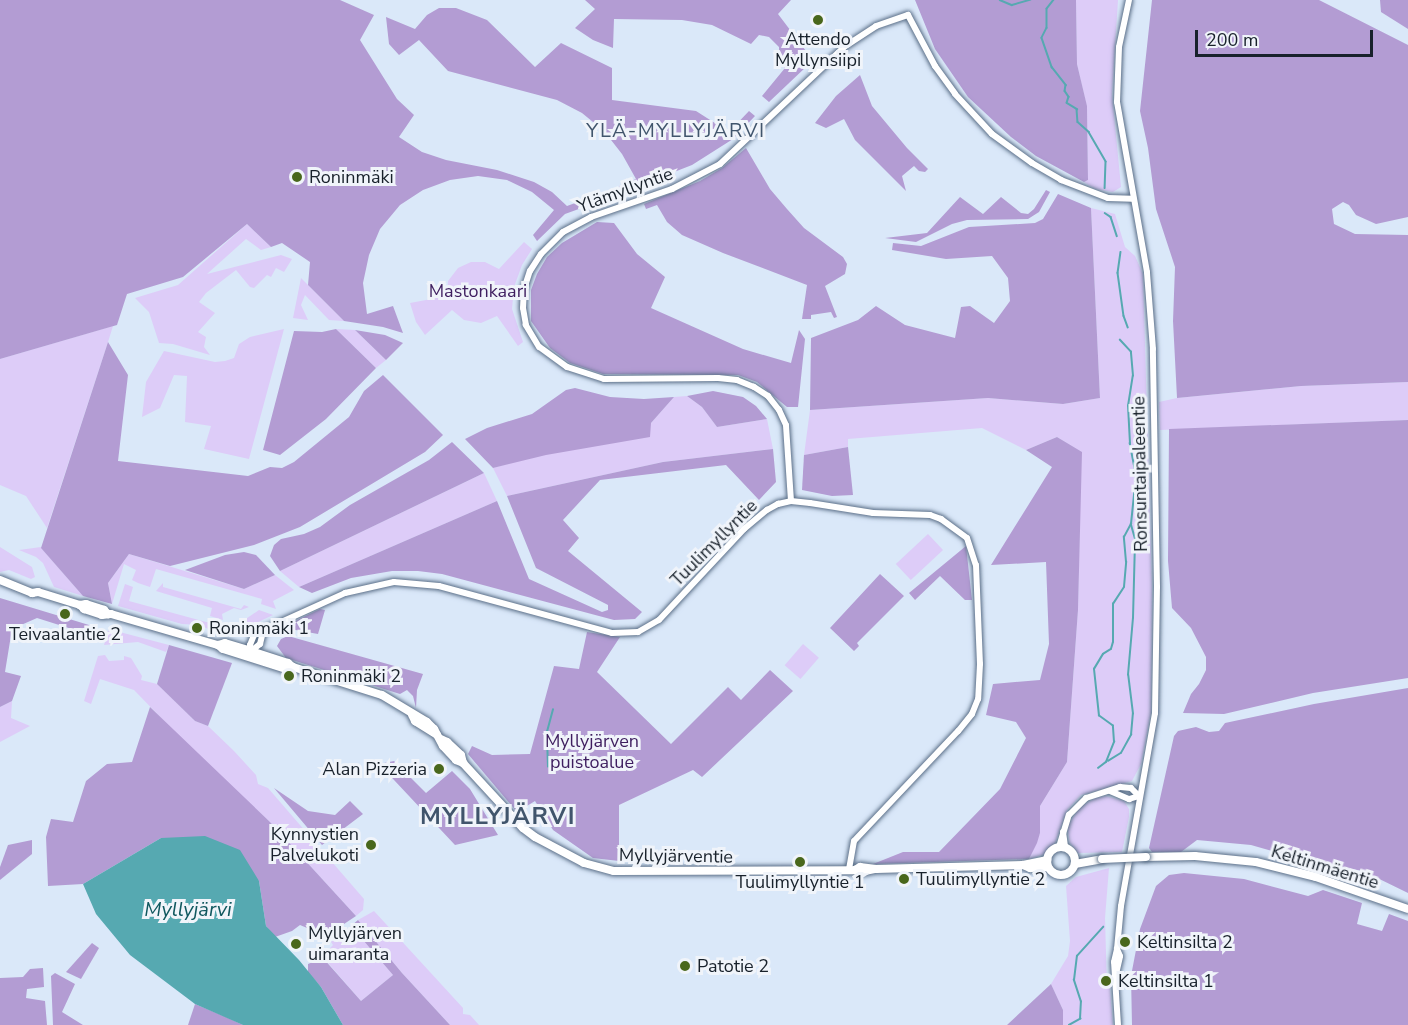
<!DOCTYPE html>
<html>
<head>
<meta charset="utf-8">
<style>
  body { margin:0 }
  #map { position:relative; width:1408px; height:1025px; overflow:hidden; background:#dae8f9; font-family:"Nunito Sans",sans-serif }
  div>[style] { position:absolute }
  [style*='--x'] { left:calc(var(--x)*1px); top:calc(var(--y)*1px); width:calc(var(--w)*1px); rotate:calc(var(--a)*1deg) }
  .green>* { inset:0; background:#ddccf8; transform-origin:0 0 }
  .forest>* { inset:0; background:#b39cd3 }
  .water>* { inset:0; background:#56a9b1 }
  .stream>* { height:1.5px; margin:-0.75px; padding:0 0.75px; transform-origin:0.75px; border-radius:0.75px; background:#56a9b1 }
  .roads { filter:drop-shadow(0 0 2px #5b6f88) drop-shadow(0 0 2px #5b6f88) }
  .minor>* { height:6px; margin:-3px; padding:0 3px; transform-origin:3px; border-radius:3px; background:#fff }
  .major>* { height:8px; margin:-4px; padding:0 4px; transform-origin:4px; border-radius:4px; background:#fff }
  .major>.ring { margin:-4px; padding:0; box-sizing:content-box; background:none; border:8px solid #fff; border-radius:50% }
  .bridges { filter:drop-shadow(0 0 2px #5b6f88) drop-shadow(0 0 2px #5b6f88) }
  .major-bridge>* { height:8px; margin:-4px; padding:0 4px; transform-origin:4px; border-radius:4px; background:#fff }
  .dots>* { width:16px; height:16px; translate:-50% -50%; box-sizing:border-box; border:3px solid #f0f4fa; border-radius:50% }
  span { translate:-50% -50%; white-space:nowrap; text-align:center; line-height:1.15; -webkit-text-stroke:6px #f0f4fa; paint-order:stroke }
  .poi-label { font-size:18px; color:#18212b }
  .left { translate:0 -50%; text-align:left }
  .right { translate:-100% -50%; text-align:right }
  .street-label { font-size:18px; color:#18212b }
  .park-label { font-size:18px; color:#3e1e5f }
  .neighbourhood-label { font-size:20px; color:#41556c; letter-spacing:1.5px }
  .water-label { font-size:20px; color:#10585f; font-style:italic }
  .district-label { font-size:24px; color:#41556c; font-weight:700; letter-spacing:1.5px }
  .scale { position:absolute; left:1195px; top:30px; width:178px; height:27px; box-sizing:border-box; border:3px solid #18212b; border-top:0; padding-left:8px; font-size:18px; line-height:21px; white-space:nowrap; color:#18212b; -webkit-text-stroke:4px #f0f4fa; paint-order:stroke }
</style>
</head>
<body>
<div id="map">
  <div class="green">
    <div style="clip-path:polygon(1076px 0,1118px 0,1112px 94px,1121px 187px,1113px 192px,1095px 189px,1084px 182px,1088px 180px,1087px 107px,1077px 64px)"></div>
    <div style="clip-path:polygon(1091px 208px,1115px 214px,1125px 247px,1135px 256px,1143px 274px,1152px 588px,1151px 712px,1141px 764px,1132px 781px,1081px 795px,1067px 810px,1055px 843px,1045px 854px,1029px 859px,1040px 833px,1040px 806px,1067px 762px,1078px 610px,1081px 452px,1057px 437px,1026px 450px,982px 428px,848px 439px,848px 447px,804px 455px,810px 410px,988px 398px,1063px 404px,1100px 398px)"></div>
    <div style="clip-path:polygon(247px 224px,271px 247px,261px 250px,246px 239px,207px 274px,281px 255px,292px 259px,284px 272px,276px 268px,271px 277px,267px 275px,254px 288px,250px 287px,236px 270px,206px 293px,199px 302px,215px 313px,198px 332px,206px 337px,204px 347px,210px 355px,173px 344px,159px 343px,149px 312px,135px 298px,178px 285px)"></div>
    <div style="clip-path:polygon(524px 242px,532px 249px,522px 265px,514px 287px,512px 309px,523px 342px,518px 346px,497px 316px,481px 323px,464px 320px,452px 310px,425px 335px,416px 322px,410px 303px,447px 296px,448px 281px,458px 268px,471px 262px,485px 262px,499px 269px)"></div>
    <div style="clip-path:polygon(301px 278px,344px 321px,329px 320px,305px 295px,301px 305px,308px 320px,293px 318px)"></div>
    <div style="clip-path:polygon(113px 326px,108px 342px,47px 528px,26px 496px,0 485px,0 359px)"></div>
    <div style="clip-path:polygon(284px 329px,249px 459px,204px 449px,211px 426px,185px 422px,187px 376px,174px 375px,160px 408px,142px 417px,146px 382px,164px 351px,215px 362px,225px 361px,234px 358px,239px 344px,250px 337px)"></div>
    <div style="clip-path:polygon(336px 329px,355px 330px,386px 360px,376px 368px)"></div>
    <div style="clip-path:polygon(1408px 382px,1408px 420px,1160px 430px,1159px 402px,1177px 398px,1301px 386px)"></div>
    <div style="clip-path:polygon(687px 396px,702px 407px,717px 427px,767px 419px,773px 449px,663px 462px,507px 496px,493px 468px,651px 423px,674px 397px)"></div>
    <div style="clip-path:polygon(484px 473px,497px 501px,299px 587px,280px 571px)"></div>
    <div style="left:928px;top:534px;width:22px;height:44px;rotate:47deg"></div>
    <div style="clip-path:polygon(0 547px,32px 567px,35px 577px,31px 579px,9px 570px,0 572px)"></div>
    <div style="clip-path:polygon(41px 547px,42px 549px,83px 596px,54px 587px,43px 563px,36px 557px,19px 550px)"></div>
    <div style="clip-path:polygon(129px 554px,244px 589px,275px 575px,294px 590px,273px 601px,276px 609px,261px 604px,262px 599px,156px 569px,150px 587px,138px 583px,132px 580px,136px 570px,124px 564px,112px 604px,108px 583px)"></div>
    <div style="clip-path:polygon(163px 583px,163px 587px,241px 609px,244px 605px,249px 607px,241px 610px,234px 608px,222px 614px,223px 620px,210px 616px,212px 608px,156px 591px)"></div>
    <div style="clip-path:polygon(125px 584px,133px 587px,129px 601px,206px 622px,226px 623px,231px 629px,259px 610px,273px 615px,231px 635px,216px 633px,200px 625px,182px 624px,118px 606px)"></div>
    <div style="clip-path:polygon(112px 630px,169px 645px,166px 652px,138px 642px,104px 645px,108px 631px)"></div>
    <div style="left:803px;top:644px;width:21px;height:28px;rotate:41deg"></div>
    <div style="clip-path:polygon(105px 655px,109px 661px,124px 660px,124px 656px,131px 658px,142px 676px,141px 680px,157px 684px,195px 721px,208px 726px,234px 751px,256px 775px,258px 784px,268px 788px,364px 899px,363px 910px,356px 916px,270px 822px,202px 760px,134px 690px,100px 679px,91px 704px,84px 701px,98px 656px)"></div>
    <div style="clip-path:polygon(12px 701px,11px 718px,30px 726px,0 742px,0 707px)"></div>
    <div style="clip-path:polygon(1106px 796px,1124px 801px,1129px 809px,1129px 817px,1122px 852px,1078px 853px,1070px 843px,1067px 827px,1080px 807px,1096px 798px)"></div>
    <div style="clip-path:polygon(1109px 868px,1105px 918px,1107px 987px,1110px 989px,1113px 1025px,1063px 1025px,1063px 1010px,1051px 984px,1068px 956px,1070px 941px,1066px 886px,1076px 877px)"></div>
    <div style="clip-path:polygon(374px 911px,463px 1008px,463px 1014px,470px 1015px,479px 1025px,450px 1025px,402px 973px,358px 920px)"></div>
    <div style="clip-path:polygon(351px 926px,393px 975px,361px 1001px,322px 956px,333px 945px,331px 942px)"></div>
  </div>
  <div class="forest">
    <div style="clip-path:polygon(0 0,340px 0,374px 15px,360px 40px,397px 99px,414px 115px,399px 137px,422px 152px,446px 160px,497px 170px,534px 182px,552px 192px,567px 206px,597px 195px,598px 202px,565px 214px,537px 241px,533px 235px,554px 210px,532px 192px,507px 180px,478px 176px,450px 180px,423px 190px,400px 205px,380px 229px,369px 255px,363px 283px,367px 314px,393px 306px,403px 333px,383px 327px,344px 321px,308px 285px,310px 262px,282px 243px,271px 247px,247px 224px,183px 277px,127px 294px,117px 325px,0 359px)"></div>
    <div style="clip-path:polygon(585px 0,791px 0,778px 14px,806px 51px,800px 57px,807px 66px,769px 102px,762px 96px,785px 68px,779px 63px,779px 47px,769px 37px,759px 35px,751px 44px,712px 25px,682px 20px,614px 19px,613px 48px,593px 40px,575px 28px,595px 9px)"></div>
    <div style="clip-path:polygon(915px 0,1076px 0,1077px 64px,1087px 106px,1088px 180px,1084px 182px,1036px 156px,1011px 137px,968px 97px,935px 49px)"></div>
    <div style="clip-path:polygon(1152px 0,1319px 0,1408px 45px,1408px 217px,1376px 224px,1356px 215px,1349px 205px,1343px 202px,1332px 209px,1334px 224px,1355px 234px,1408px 235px,1408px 382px,1301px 386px,1177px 398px,1173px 321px,1175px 267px,1156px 209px,1148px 148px,1140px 111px)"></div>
    <div style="clip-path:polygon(1380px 0,1408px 0,1408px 29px,1381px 12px)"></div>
    <div style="clip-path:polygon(439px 8px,456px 8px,487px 20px,535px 67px,561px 43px,612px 68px,612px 100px,696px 111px,729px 132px,749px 111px,755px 116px,733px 139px,692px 165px,623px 192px,619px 186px,636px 179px,622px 154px,604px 131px,582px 113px,557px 100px,448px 71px,419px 40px,399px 55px,389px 44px,386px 17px,415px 29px,427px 15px)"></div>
    <div style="clip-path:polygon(860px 75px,872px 106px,907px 148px,928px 169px,925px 172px,919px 171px,914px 166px,902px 176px,906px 191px,855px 140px,844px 119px,826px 128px,815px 123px,836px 96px)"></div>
    <div style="clip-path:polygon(746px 148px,770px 189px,787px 209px,804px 228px,843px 257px,847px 264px,845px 274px,825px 286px,837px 317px,834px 318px,831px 312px,811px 315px,811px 319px,802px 319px,807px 285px,723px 253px,682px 235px,667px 222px,657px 205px,646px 209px,644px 204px,700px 181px,722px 168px)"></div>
    <div style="clip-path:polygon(1046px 190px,1050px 192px,1039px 212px,1028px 219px,967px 220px,952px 224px,916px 242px,885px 238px,927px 233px,960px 197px,983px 214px,1001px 197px,1021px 213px,1028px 214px,1034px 209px)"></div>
    <div style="clip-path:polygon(1058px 194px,1091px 208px,1100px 398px,1063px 404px,988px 398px,810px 410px,811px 338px,858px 320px,876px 306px,905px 325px,955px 338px,961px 307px,970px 306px,994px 323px,1010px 301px,1008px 278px,992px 256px,946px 259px,892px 250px,893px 243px,921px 246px,969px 227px,1035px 223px,1043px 219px)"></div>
    <div style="clip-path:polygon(597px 222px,614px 223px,637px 254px,665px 277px,651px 308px,743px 349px,791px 363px,799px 330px,805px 339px,798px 407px,787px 407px,757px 382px,738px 375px,603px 374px,570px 363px,550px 348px,531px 321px,531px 290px,537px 274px,547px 257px,562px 243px)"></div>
    <div style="clip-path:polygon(336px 329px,376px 368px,326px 419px,280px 455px,263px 450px,294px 331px,322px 332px)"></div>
    <div style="clip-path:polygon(355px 330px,385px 335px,403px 343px,386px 360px)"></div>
    <div style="clip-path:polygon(108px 342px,128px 375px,118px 461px,248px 476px,270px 467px,282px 468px,294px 462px,349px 417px,364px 391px,383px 375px,443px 435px,425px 452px,300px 527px,254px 545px,170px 566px,129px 554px,108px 583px,112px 604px,83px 596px,41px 548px)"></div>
    <div style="clip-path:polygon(575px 388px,610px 397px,644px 399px,674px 397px,651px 423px,650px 437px,546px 455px,493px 468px,465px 439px,487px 428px,532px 414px,566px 390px)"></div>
    <div style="clip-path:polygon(713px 391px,743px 397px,756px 406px,767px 419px,717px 427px,702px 407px,687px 396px)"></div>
    <div style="clip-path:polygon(1408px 420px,1408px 678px,1313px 693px,1224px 714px,1183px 713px,1191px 694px,1199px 684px,1206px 670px,1206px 657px,1191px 628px,1172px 608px,1168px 561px,1169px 429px)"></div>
    <div style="clip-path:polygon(1057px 437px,1082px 452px,1078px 610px,1067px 762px,1040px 806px,1040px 833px,1037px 843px,1029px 859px,873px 864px,903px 852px,939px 852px,1000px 789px,1026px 738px,1016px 722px,986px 715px,993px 684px,1040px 680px,1049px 644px,1046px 562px,991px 565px,1052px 467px,1026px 450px)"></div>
    <div style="clip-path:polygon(452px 442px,484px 473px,280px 571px,270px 556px,274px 545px,281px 539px,304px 534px,320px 527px,350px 505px,429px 460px)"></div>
    <div style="clip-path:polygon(848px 447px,853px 495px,832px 496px,802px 490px,804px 455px)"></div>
    <div style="clip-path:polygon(773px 449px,776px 482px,759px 500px,726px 465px,600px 480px,563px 520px,579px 538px,568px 551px,642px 612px,635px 619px,614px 620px,442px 574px,418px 571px,392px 571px,351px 578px,312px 593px,299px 587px,497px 501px,529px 579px,602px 612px,608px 610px,608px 605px,536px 568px,507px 496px,663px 462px)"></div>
    <div style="clip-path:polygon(966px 546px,972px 600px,965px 600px,940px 576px,915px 600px,909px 593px)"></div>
    <div style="clip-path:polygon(244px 552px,256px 555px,275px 575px,244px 589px,185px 570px,225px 555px)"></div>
    <div style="clip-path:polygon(880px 574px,904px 596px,857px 643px,859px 646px,854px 651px,830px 628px)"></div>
    <div style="clip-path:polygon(0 598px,89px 625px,94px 636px,37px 618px,12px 629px,5px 672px,21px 676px,12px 701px,0 707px)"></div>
    <div style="clip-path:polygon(320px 609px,325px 610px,318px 634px,290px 629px,281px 630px,281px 628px)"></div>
    <div style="clip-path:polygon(587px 632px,620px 637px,597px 672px,671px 744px,728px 687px,741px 700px,770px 670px,793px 691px,702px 777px,693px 770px,619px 805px,619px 861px,593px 858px,553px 830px,535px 801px,517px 812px,468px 754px,472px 746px,492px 755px,530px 754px,554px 666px,579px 669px)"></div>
    <div style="clip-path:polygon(288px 636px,423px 674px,417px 690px,416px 708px,413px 696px,407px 690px,400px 694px,286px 658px,277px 646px,281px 639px)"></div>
    <div style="clip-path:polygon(169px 645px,232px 663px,208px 726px,195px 721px,157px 684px)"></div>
    <div style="clip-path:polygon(1408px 688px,1408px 893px,1363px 871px,1307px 861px,1251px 845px,1197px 840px,1181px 852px,1152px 852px,1149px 848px,1174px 736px,1178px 731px,1196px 727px,1209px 732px,1219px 731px,1225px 723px,1314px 704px)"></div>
    <div style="clip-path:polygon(150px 707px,270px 822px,356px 916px,326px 936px,300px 925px,292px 931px,275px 937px,266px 926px,259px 881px,161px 838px,83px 884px,48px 886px,46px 837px,51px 819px,73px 822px,86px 781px,107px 764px,132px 762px)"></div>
    <div style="clip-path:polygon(394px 761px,426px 793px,452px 771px,470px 789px,498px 835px,455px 845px,379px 764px)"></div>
    <div style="clip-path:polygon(274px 788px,308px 811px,335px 815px,350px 801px,363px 814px,322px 845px)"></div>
    <div style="clip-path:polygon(32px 840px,32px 854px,0 880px,0 867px,8px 845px)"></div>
    <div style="clip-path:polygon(1184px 873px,1244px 879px,1308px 896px,1323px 890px,1362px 903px,1357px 924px,1382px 931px,1389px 914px,1408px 921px,1408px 1025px,1132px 1025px,1131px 976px,1140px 929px,1156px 886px,1169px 875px)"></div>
    <div style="clip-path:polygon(358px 920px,402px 973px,450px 1025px,343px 1025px,321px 987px,308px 972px,308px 964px,323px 958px,361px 1001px,393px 975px,351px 926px)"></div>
    <div style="clip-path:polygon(92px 943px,99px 948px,81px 979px,66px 972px)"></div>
    <div style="clip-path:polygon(43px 968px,44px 987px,27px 989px,26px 998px,45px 1001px,47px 1025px,0 1025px,0 978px,23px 977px,30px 969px)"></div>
    <div style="clip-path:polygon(55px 973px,75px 984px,62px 1012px,83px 1025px,53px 1025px,51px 976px)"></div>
    <div style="clip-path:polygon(1051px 984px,1063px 1010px,1063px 1025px,1007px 1025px)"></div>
    <div style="clip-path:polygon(195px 1004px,226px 1017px,243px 1025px,188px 1025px)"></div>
  </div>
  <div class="water">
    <div style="clip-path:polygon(205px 836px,240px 850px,259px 881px,266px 926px,299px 960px,321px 987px,343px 1025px,243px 1025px,195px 1004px,130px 955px,96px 914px,83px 884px,161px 838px)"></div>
  </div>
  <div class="stream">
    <div style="--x:1000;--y:0;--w:13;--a:23"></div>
    <div style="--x:1012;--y:5;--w:19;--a:-16"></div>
    <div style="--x:1054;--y:0;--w:11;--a:128"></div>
    <div style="--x:1047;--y:9;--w:19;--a:90"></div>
    <div style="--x:1047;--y:28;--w:11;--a:117"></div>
    <div style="--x:1042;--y:38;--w:31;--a:71"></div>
    <div style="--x:1052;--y:67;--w:23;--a:52"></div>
    <div style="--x:1066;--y:85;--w:6;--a:99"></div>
    <div style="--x:1065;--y:91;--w:7;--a:56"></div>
    <div style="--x:1069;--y:97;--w:6;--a:108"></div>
    <div style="--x:1067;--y:103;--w:12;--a:31"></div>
    <div style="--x:1077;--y:109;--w:13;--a:86"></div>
    <div style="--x:1078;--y:122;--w:15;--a:42"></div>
    <div style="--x:1089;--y:132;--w:34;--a:60"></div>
    <div style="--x:1106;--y:162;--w:26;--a:92"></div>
    <div style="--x:1105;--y:213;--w:7;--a:34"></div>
    <div style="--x:1111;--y:217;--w:20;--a:72"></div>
    <div style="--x:1121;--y:252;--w:21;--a:98"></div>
    <div style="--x:1118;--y:273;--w:43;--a:82.1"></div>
    <div style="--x:1124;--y:316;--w:12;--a:70"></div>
    <div style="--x:1108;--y:761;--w:15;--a:-32"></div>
    <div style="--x:1121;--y:753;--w:21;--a:-61"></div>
    <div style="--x:1131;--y:735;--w:21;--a:-85"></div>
    <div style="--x:1133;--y:714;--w:39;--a:-97"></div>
    <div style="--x:1128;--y:675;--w:57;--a:-85"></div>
    <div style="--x:1133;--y:618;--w:79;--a:-88.5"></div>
    <div style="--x:1135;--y:539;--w:15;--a:-106"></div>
    <div style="--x:548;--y:767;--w:35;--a:-92"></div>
    <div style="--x:547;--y:732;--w:23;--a:-75"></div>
    <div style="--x:1098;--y:768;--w:10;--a:-37"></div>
    <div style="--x:1106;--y:762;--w:22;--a:-68"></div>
    <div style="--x:1114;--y:742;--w:16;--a:-94"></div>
    <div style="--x:1113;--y:726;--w:17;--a:-144"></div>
    <div style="--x:1099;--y:716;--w:47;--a:-96.1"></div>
    <div style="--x:1094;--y:669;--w:17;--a:-59"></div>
    <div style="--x:1103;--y:654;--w:9;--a:-32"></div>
    <div style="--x:1111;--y:649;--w:7;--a:-74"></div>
    <div style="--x:1113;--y:642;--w:38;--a:-90"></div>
    <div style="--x:1113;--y:604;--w:20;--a:-57"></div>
    <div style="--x:1124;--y:587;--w:25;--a:-85"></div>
    <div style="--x:1126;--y:562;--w:25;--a:-95"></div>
    <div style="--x:1124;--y:537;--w:15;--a:-62"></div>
    <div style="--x:1131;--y:524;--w:48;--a:-84.1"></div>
    <div style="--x:1136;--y:476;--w:33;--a:-101"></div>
    <div style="--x:1130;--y:444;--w:38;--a:-93"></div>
    <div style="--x:1128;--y:406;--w:30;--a:-81"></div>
    <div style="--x:1133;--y:376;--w:24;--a:-95"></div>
    <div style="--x:1131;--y:352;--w:16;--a:-133"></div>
    <div style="--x:1069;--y:1025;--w:13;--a:-29"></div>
    <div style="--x:1080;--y:1019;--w:17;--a:-87"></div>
    <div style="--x:1081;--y:1002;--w:23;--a:-108"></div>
    <div style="--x:1074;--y:980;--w:24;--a:-83"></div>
    <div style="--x:1077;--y:956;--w:39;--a:-48"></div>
  </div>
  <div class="roads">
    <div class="minor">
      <div style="--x:791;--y:501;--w:76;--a:-93.8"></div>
      <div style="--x:786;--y:425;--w:17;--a:-115"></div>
      <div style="--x:779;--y:410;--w:18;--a:-128"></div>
      <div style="--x:768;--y:396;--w:17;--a:-147"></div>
      <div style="--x:754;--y:387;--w:18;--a:-158"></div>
      <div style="--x:737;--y:380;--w:19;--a:-174"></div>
      <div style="--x:718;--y:378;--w:114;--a:179.5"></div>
      <div style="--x:604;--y:379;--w:39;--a:-162"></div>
      <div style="--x:567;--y:367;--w:34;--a:-144"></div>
      <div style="--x:539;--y:347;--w:26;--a:-121"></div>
      <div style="--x:526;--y:325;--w:17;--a:-100"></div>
      <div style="--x:523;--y:308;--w:19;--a:-87"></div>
      <div style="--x:524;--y:289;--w:19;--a:-72"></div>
      <div style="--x:530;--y:271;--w:20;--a:-57"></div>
      <div style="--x:541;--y:254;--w:31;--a:-45"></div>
      <div style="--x:563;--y:232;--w:32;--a:-28"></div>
      <div style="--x:591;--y:217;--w:86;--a:-19.1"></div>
      <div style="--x:672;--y:189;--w:54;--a:-27.5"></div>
      <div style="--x:720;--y:164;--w:170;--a:-43.3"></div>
      <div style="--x:844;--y:47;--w:38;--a:-33"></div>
      <div style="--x:876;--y:26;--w:34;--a:-19"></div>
      <div style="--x:908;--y:15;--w:58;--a:62.1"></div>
      <div style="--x:935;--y:66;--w:34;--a:54"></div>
      <div style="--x:955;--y:94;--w:54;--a:47.2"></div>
      <div style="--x:992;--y:134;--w:49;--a:35.9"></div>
      <div style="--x:1032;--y:163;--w:34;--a:30"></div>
      <div style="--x:1061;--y:180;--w:50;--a:21"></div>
      <div style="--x:1108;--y:198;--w:24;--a:2"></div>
      <div style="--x:251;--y:651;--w:6;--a:-99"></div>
      <div style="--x:250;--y:645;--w:11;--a:-68"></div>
      <div style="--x:254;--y:635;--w:16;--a:-27"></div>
      <div style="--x:268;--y:628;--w:85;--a:-24.4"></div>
      <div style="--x:345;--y:593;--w:50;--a:-12.7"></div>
      <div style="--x:394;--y:582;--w:45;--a:5.1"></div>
      <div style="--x:439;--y:586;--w:179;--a:15.2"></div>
      <div style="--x:612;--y:633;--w:26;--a:-2"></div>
      <div style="--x:638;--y:632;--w:24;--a:-30"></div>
      <div style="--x:659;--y:620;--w:125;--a:-47"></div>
      <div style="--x:744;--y:529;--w:30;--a:-40"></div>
      <div style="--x:767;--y:510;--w:13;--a:-29"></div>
      <div style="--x:778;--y:504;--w:13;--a:-13"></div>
      <div style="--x:791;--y:501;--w:19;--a:6"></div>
      <div style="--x:810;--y:503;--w:64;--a:9"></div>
      <div style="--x:873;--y:513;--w:57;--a:2"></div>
      <div style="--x:930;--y:515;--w:12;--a:20"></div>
      <div style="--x:941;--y:519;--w:32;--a:36"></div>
      <div style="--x:967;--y:538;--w:28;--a:72"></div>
      <div style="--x:976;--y:565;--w:99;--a:87.7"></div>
      <div style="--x:980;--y:664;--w:35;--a:93"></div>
      <div style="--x:978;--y:699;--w:16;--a:112"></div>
      <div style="--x:972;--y:714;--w:22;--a:129"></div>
      <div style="--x:958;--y:731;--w:151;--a:133.4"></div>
      <div style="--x:854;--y:841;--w:29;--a:100"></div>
      <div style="--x:250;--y:652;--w:13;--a:-39"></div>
      <div style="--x:260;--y:644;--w:12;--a:-76"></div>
      <div style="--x:1110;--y:791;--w:21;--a:23"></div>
      <div style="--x:1129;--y:799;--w:10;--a:-17"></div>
      <div style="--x:1063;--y:832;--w:15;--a:82"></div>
      <div style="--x:1059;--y:847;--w:34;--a:-73"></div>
      <div style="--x:1069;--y:815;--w:24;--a:-45"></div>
      <div style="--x:1086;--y:798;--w:36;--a:-18"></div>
      <div style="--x:1120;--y:787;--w:11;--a:5"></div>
      <div style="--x:1131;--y:788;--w:11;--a:45"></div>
      <div style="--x:1116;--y:974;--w:18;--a:-77"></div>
      <div style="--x:1120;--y:956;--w:8;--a:-113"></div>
      <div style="--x:1118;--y:1025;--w:63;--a:-93.6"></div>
      <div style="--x:1114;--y:962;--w:13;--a:-77"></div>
      <div style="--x:1117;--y:949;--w:43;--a:-84.7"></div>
      <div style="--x:1121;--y:906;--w:196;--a:-80"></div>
      <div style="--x:1155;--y:713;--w:126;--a:-89.1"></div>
      <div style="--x:1157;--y:587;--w:238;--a:-91"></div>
      <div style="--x:1153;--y:349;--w:77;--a:-94.5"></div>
      <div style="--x:1147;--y:272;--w:173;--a:-100"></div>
      <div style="--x:1117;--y:102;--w:55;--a:-87.9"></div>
      <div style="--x:1119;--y:47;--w:48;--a:-78"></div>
    </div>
    <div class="major">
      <div style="--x:0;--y:580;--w:35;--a:22"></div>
      <div style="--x:32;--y:593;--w:6;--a:-9"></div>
      <div style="--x:38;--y:592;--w:44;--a:17.2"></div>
      <div style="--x:80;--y:605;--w:6;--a:-9"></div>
      <div style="--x:86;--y:604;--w:19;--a:18"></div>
      <div style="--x:104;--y:610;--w:6;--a:45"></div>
      <div style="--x:80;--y:605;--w:6;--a:45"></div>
      <div style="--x:84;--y:609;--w:19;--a:18"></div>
      <div style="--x:102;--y:615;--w:9;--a:-6"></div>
      <div style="--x:111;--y:614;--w:111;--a:16.2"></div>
      <div style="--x:218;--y:645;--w:6;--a:39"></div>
      <div style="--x:223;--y:649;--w:66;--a:17.6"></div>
      <div style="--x:286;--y:669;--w:7;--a:-16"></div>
      <div style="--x:218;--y:645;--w:7;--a:-16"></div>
      <div style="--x:225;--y:643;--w:27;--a:17"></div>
      <div style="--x:251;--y:651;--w:39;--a:18"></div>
      <div style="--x:288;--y:663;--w:6;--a:39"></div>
      <div style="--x:293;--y:667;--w:93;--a:17.5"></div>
      <div style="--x:382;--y:695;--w:52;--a:31"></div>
      <div style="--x:427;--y:722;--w:10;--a:45"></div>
      <div style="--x:434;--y:729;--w:19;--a:62"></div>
      <div style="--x:443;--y:746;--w:19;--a:47"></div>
      <div style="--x:456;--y:760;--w:8;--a:23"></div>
      <div style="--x:412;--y:715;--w:7;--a:63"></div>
      <div style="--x:415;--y:721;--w:26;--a:32"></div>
      <div style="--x:441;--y:739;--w:7;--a:27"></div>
      <div style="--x:447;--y:742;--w:19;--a:43"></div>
      <div style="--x:461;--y:755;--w:8;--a:76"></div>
      <div style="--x:463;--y:763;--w:88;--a:47.3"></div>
      <div style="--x:523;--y:828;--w:15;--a:37"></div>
      <div style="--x:535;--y:837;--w:55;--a:28"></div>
      <div style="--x:584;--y:863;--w:31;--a:15"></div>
      <div style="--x:614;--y:871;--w:241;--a:-0.2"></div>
      <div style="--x:855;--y:870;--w:5;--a:22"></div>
      <div style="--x:860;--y:872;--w:16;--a:-11"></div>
      <div style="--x:876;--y:869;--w:147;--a:-1.6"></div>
      <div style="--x:1023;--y:865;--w:25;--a:-12"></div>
      <div class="ring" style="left:1047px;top:847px;width:20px;height:20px"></div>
      <div style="--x:1146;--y:857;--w:49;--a:-1.2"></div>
      <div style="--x:1195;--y:856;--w:61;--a:5.6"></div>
      <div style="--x:1256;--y:862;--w:62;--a:14"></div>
      <div style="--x:1316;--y:877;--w:97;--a:19.2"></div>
      <div style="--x:1075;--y:864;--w:27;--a:-10"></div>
      <div style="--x:1023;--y:865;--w:8;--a:23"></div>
      <div style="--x:1030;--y:868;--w:18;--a:-3"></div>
      <div style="--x:855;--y:870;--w:6;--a:-31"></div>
      <div style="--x:860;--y:867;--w:16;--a:7"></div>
    </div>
  </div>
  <div class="bridges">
    <div class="major-bridge">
      <div style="--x:1102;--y:859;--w:44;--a:-2.6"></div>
    </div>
  </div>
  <div class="dots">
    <div style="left:818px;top:20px;background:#49671c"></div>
    <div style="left:297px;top:177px;background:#49671c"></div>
    <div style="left:65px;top:614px;background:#49671c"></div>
    <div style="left:197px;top:628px;background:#49671c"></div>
    <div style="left:289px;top:676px;background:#49671c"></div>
    <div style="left:439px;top:769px;background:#49671c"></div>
    <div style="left:371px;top:845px;background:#49671c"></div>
    <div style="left:800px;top:862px;background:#49671c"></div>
    <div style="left:904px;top:879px;background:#49671c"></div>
    <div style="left:1125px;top:942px;background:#49671c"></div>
    <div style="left:296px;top:944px;background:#49671c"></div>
    <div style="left:685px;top:966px;background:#49671c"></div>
    <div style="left:1106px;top:981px;background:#49671c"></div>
  </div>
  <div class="poi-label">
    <span style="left:818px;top:50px">Attendo<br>Myllynsiipi</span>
    <span class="left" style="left:309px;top:177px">Roninmäki</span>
    <span class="left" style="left:209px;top:628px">Roninmäki 1</span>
    <span style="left:65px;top:634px">Teivaalantie 2</span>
    <span class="left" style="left:301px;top:676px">Roninmäki 2</span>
    <span class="right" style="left:427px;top:769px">Alan Pizzeria</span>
    <span class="right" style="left:359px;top:845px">Kynnystien<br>Palvelukoti</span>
    <span class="left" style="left:916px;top:879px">Tuulimyllyntie 2</span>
    <span style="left:800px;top:882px">Tuulimyllyntie 1</span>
    <span class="left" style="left:308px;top:944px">Myllyjärven<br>uimaranta</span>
    <span class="left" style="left:1137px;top:942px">Keltinsilta 2</span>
    <span class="left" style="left:697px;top:966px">Patotie 2</span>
    <span class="left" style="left:1118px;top:981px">Keltinsilta 1</span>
  </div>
  <div class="street-label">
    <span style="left:625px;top:190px;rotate:-20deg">Ylämyllyntie</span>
    <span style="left:1140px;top:474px;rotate:-91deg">Ronsuntaipaleentie</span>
    <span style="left:714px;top:543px;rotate:-45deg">Tuulimyllyntie</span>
    <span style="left:676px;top:856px;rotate:1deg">Myllyjärventie</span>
    <span style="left:1325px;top:867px;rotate:17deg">Keltinmäentie</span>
  </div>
  <div class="park-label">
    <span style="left:478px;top:291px">Mastonkaari</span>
    <span style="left:592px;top:752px">Myllyjärven<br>puistoalue</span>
  </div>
  <div class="neighbourhood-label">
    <span style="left:676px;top:130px">YLÄ-MYLLYJÄRVI</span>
  </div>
  <div class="water-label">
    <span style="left:188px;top:909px">Myllyjärvi</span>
  </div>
  <div class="district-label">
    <span style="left:498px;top:817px">MYLLYJÄRVI</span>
  </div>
  <div class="scale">200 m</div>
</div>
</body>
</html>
